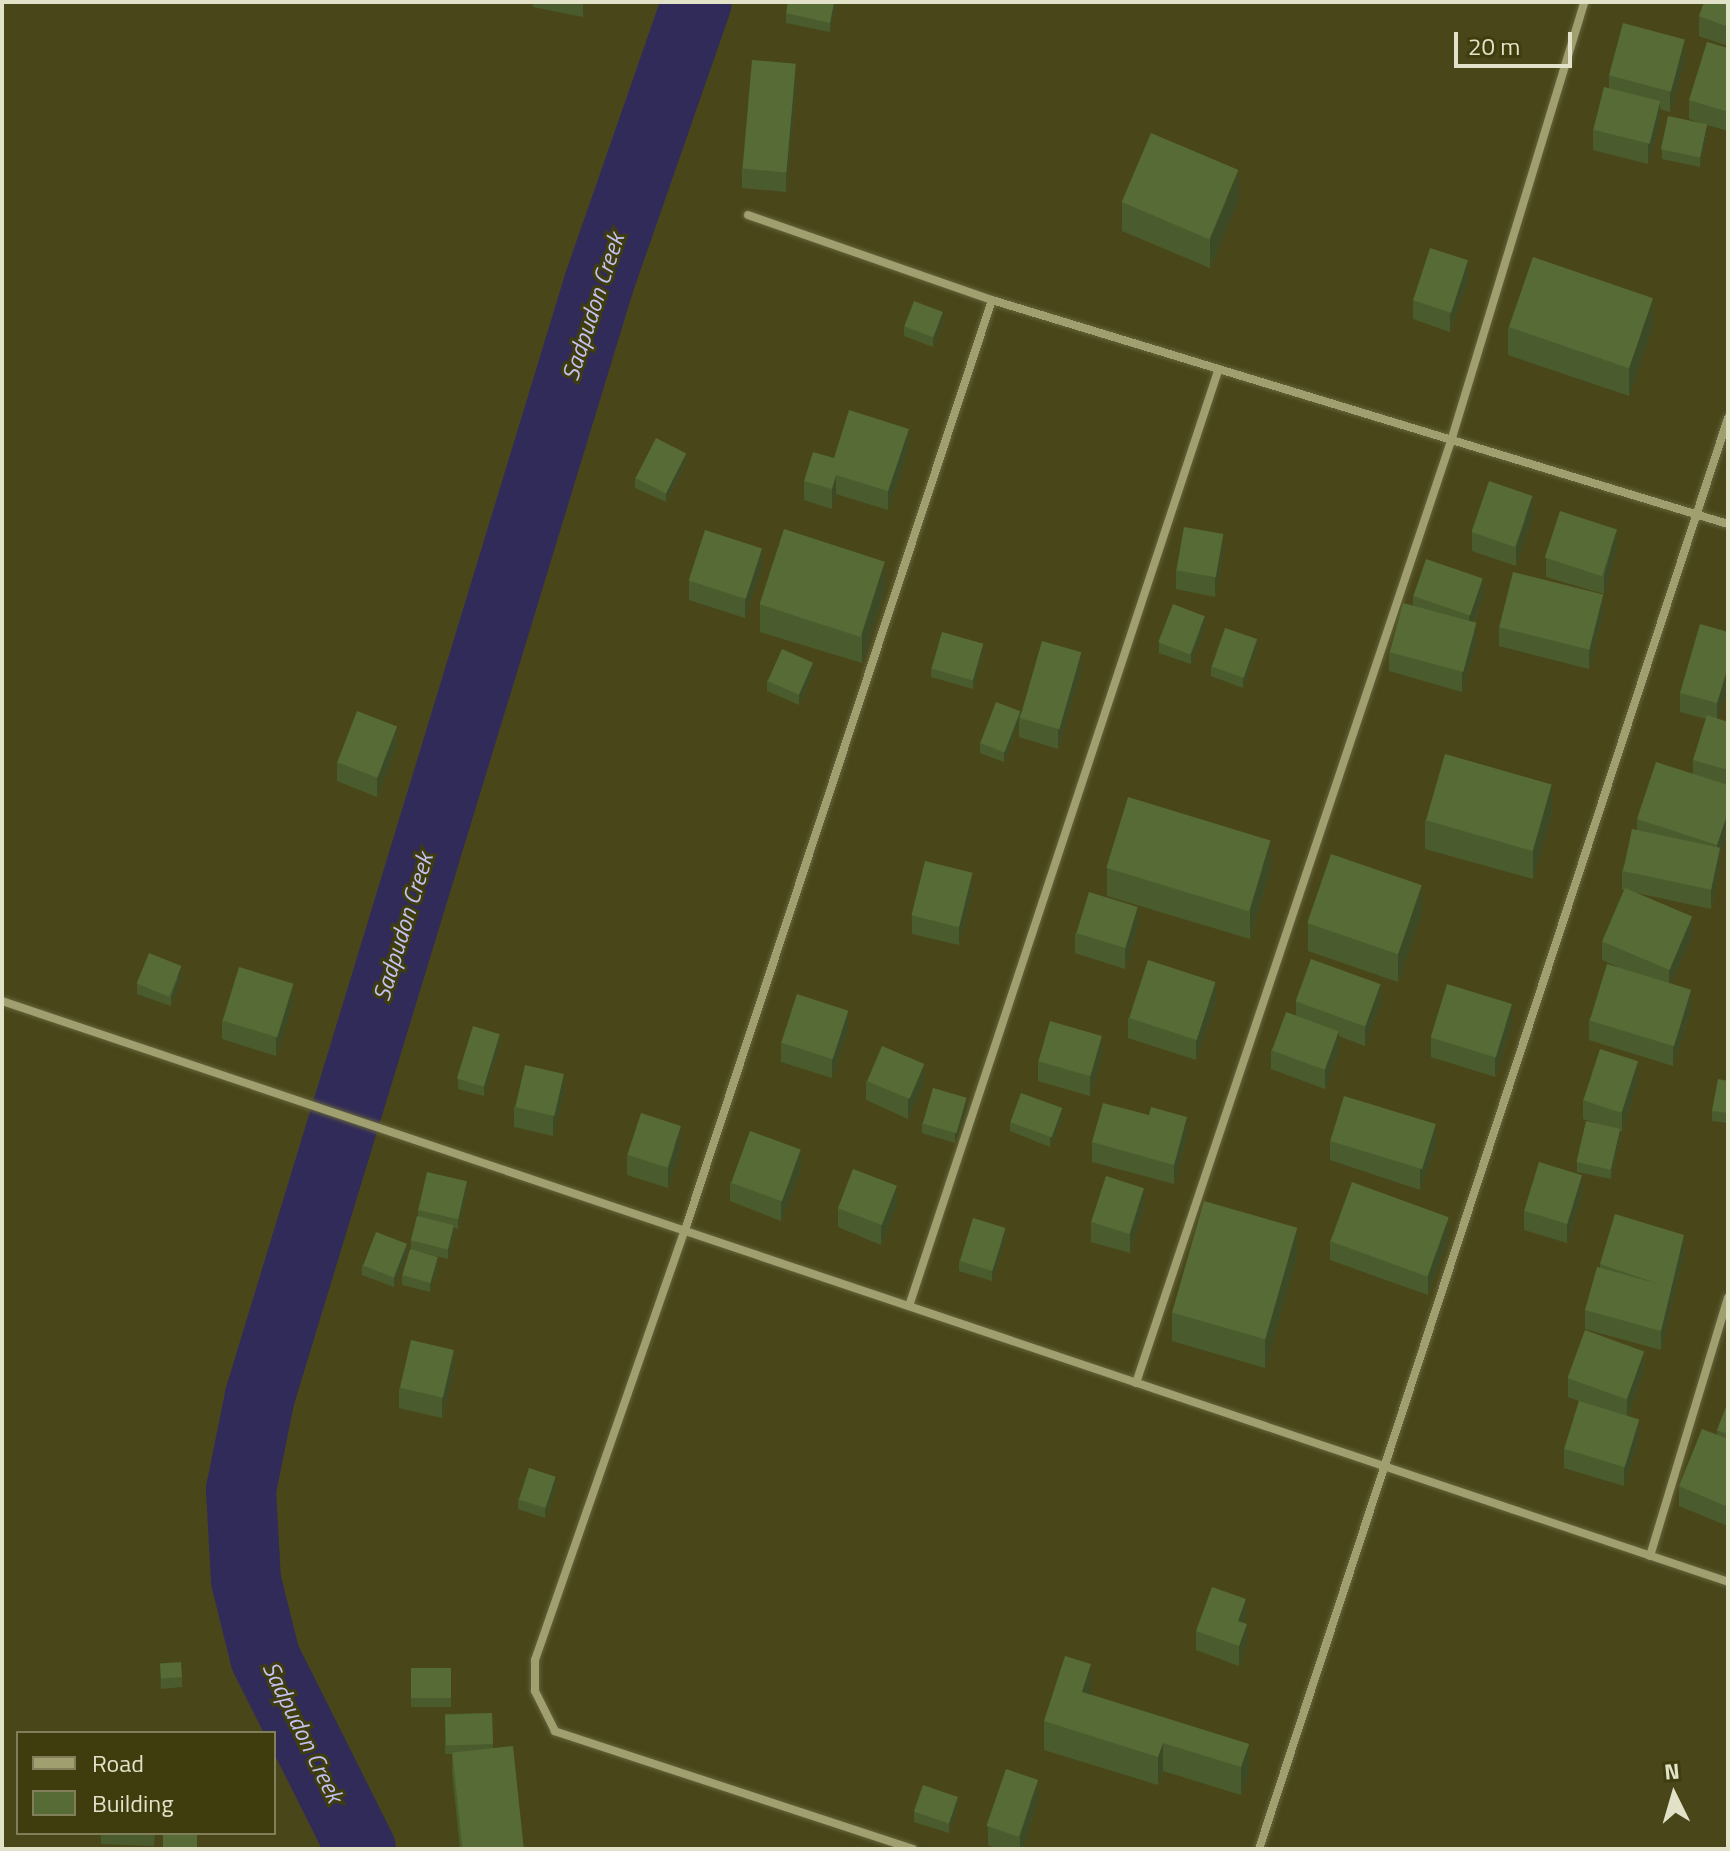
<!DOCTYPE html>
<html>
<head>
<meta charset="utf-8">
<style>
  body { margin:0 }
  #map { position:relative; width:1730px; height:1851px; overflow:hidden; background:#49471a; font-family:"Titillium Web",sans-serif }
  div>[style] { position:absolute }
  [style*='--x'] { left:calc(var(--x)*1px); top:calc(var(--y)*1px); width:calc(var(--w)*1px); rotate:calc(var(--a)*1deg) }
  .river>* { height:70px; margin:-35px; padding:0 35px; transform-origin:35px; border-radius:35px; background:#312b5a }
  .roads { filter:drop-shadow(0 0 2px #65633c) drop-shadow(0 0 2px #65633c) }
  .minor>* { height:8px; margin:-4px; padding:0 4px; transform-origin:4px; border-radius:4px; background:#a09f6f }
  .wall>* { inset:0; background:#4a5c2e; transform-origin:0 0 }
  .shaded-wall>* { inset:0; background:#3c4b26 }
  .building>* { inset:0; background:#566b36; transform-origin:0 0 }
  span { translate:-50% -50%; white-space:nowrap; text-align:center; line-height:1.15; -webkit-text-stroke:6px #3f3d0e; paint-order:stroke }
  .water-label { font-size:24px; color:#c4c2f2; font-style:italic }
  .frame { position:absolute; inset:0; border:4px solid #e2e2c9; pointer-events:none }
  .legend { position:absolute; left:16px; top:1731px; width:260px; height:104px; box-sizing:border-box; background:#3f3d0e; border:2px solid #807f59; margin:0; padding:10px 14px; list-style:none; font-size:24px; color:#e2e2c9 }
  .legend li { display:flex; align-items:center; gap:16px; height:40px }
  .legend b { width:40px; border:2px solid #807f59 }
  .north { position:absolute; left:1634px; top:1755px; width:80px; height:80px; -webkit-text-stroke:6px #3f3d0e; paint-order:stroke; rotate:355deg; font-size:22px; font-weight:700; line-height:32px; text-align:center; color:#e2e2c9 }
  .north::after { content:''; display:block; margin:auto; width:28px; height:36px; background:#e2e2c9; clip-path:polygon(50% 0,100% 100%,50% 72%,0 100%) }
  .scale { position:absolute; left:1454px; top:32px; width:118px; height:36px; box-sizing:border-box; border:4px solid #e2e2c9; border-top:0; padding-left:10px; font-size:24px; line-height:28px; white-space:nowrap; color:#e2e2c9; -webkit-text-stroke:6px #3f3d0e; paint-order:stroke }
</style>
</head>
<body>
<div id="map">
  <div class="river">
    <div style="--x:361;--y:1849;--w:215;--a:-116.6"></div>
    <div style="--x:265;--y:1657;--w:79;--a:-103.9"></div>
    <div style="--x:246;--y:1580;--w:90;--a:-93.2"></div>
    <div style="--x:241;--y:1490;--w:96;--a:-78.6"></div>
    <div style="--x:260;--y:1396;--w:1163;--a:-73.06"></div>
    <div style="--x:599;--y:283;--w:298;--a:-70.8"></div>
  </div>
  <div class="roads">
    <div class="minor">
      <div style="--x:748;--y:215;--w:258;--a:19.2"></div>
      <div style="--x:992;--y:300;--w:769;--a:16.93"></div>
      <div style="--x:2;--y:1001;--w:1821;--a:18.6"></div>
      <div style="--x:909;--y:1306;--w:985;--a:-71.71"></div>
      <div style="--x:1136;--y:1383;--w:993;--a:-71.51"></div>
      <div style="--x:1451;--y:441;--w:459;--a:-73.1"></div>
      <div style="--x:1650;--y:1556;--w:270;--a:-73.2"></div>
      <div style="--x:913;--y:1849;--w:377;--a:-161.8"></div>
      <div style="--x:555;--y:1731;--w:45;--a:-116.6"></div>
      <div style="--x:535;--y:1691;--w:31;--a:-90"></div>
      <div style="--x:535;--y:1660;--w:455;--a:-70.8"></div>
      <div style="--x:685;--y:1230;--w:979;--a:-71.73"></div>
      <div style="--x:1259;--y:1849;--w:1506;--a:-71.85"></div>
    </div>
  </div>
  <div class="wall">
    <div style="clip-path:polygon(533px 2px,586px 2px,583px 17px,533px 7px)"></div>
    <div style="clip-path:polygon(836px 2px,830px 32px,786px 23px,786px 13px)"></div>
    <div style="clip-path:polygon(1728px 2px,1728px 46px,1699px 36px,1699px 16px)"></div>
    <div style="clip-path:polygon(1728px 48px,1728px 131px,1707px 125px,1707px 134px,1700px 167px,1662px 159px,1662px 149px,1700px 123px,1689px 119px,1689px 100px)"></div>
    <div style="clip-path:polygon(1685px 60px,1670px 112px,1660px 109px,1660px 120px,1648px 164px,1593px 150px,1593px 130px,1609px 88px,1609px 75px)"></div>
    <div style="clip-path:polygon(796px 83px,786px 192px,742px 188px,742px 169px)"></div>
    <div style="clip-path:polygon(1239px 199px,1210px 268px,1122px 231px,1122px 202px)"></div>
    <div style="clip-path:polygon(1468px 280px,1450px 332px,1413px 319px,1413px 300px)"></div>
    <div style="clip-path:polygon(943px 322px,933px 347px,904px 336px,904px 326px)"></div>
    <div style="clip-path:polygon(1653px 326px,1629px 396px,1508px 355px,1508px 327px)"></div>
    <div style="clip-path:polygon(909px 448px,888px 510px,836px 494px,832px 509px,804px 500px,804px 481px,834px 458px)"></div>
    <div style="clip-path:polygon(686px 462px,666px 502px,635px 488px,635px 478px)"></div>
    <div style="clip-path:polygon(1533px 515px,1516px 566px,1472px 551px,1472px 532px)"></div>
    <div style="clip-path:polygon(1617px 548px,1604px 594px,1546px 577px,1546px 558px)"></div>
    <div style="clip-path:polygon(1223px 554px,1215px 597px,1176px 589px,1176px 570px)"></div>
    <div style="clip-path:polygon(762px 567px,745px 618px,689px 600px,689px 581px)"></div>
    <div style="clip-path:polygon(885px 589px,862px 663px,760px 632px,760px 604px)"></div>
    <div style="clip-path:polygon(1413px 596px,1483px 598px,1474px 623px,1476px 643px,1462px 692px,1389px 671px,1389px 652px,1413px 606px)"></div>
    <div style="clip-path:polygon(1603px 613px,1589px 669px,1499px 646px,1499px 627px)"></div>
    <div style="clip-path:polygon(1205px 626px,1191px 664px,1159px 653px,1159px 643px)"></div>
    <div style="clip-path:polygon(1728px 632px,1718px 719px,1728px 722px,1728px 831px,1720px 855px,1720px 868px,1711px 909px,1637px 893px,1692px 936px,1671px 983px,1691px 1009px,1673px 1066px,1589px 1040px,1589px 1020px,1618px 967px,1602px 960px,1602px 941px,1624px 890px,1622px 890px,1622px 871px,1637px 831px,1637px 819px,1693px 774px,1693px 760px,1706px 719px,1680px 712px,1680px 693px)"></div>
    <div style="clip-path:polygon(1257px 649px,1243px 688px,1211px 676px,1211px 667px)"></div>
    <div style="clip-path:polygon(983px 653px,973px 689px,931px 677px,931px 668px)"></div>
    <div style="clip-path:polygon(1081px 671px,1058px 749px,1019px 737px,1019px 723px,1004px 762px,980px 753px,980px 743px)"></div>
    <div style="clip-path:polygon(813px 673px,799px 705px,767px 691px,767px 681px)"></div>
    <div style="clip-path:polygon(397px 746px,377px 797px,337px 781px,337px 762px)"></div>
    <div style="clip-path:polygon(1552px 812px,1533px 879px,1425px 849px,1425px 820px)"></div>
    <div style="clip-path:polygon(1107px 868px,1271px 868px,1250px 939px,1107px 896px)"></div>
    <div style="clip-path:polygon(972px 892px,959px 945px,912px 934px,912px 915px)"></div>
    <div style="clip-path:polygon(1422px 913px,1398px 982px,1308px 951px,1308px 923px)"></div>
    <div style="clip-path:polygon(1138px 926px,1125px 969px,1075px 953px,1075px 933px)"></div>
    <div style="clip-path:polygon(182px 976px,171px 1006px,137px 994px,137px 984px)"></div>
    <div style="clip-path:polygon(1216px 1001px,1196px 1060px,1128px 1038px,1128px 1018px)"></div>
    <div style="clip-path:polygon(1296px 1001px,1381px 1003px,1365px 1046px,1339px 1036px,1339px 1050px,1325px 1089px,1271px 1069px,1271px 1050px,1296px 1015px)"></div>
    <div style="clip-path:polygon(293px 1004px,276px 1056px,222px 1039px,222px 1020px)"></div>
    <div style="clip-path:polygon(1512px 1023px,1495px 1077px,1431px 1057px,1431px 1038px)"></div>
    <div style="clip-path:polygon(848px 1030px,832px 1078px,781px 1062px,781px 1042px)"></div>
    <div style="clip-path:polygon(500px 1043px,484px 1096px,458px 1089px,458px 1079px)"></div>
    <div style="clip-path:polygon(1102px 1055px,1090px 1096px,1038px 1081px,1038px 1061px)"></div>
    <div style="clip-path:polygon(1638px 1080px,1622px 1132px,1620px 1131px,1620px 1138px,1611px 1179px,1577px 1172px,1577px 1162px,1598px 1124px,1583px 1119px,1583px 1100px)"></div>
    <div style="clip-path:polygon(866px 1081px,924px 1084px,908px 1119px,866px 1100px)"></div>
    <div style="clip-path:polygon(1728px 1081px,1728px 1123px,1712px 1121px,1712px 1111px)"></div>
    <div style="clip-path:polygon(564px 1094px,553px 1136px,514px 1127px,514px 1107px)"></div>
    <div style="clip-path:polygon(967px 1108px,955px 1143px,922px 1133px,922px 1123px)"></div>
    <div style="clip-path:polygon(1062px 1118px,1050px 1147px,1010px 1131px,1010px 1122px)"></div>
    <div style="clip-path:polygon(1187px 1136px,1174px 1184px,1092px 1162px,1092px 1142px)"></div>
    <div style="clip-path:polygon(1330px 1141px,1436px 1145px,1420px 1190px,1330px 1160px)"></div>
    <div style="clip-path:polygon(681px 1146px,668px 1188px,627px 1175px,627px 1155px)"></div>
    <div style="clip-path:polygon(801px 1170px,781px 1221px,730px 1201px,730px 1182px)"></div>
    <div style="clip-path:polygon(467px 1191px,458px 1229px,454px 1228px,454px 1235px,448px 1259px,424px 1253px,438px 1267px,430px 1292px,402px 1285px,402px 1275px,411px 1249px,411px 1240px,418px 1216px,418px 1210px)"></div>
    <div style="clip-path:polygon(1582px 1194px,1567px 1243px,1524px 1230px,1524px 1211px)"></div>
    <div style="clip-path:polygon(897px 1205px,881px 1245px,838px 1227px,838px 1208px)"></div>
    <div style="clip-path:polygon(1144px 1207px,1130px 1253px,1091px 1242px,1091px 1222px)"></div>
    <div style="clip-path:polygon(1449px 1236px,1428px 1295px,1330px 1260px,1330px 1241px)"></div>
    <div style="clip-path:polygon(1006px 1238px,992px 1281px,959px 1271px,959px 1261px)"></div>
    <div style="clip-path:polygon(407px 1244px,394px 1287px,362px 1275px,362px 1265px)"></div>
    <div style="clip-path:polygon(1684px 1254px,1661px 1350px,1585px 1329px,1585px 1310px,1600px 1268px,1600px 1264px)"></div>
    <div style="clip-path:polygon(1297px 1256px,1265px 1368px,1172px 1341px,1172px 1313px)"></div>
    <div style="clip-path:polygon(454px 1370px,442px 1418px,399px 1408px,399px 1388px)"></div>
    <div style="clip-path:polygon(1644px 1371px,1628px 1416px,1639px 1438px,1624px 1486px,1564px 1468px,1564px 1449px,1579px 1401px,1568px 1397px,1568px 1378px)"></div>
    <div style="clip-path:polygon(1728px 1402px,1728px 1526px,1679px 1506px,1679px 1486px,1717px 1435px,1717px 1430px)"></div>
    <div style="clip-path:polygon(556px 1487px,545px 1518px,518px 1509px,518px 1499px)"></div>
    <div style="clip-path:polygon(1246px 1618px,1244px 1623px,1247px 1643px,1239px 1666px,1196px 1650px,1196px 1631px)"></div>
    <div style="clip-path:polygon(160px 1663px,182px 1677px,182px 1687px,161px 1689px)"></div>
    <div style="left:411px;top:1668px;width:40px;height:39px"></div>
    <div style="clip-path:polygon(1091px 1693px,1090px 1694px,1249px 1744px,1249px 1772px,1241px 1795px,1163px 1771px,1158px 1785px,1044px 1750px,1044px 1721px)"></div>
    <div style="clip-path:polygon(492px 1713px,493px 1748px,524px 1849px,460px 1849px,452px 1772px,452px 1754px,445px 1754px,445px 1714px)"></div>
    <div style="clip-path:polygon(1038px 1799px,1023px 1849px,999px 1849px,988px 1845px,988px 1826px)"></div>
    <div style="clip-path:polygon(958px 1806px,949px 1833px,914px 1822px,914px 1812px)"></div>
    <div style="clip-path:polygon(101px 1833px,155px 1833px,154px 1846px,101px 1844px)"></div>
  </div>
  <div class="shaded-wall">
    <div style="clip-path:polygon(583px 2px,586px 2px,583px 17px)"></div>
    <div style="clip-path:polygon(834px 2px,836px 2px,830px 32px,830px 23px)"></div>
    <div style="clip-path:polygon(1685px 40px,1685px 60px,1670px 112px,1670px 92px)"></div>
    <div style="clip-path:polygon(796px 64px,796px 83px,786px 192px,786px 173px)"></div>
    <div style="clip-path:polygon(1660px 101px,1660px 120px,1648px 164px,1648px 145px)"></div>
    <div style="clip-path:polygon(1707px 124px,1707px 134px,1700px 167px,1700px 157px)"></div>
    <div style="clip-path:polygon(1239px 170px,1239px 199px,1210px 268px,1210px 239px)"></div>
    <div style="clip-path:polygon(1468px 260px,1468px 280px,1450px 332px,1450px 312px)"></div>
    <div style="clip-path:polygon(1653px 298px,1653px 326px,1629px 396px,1629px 368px)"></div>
    <div style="clip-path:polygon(943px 312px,943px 322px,933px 347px,933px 337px)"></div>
    <div style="clip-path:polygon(909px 429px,909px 448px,888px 510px,888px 491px)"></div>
    <div style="clip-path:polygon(686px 453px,686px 462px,666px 502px,666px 493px)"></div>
    <div style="clip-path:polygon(836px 475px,836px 494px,832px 509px,832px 489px)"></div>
    <div style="clip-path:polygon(1533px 496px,1533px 515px,1516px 566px,1516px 547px)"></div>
    <div style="clip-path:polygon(1617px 529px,1617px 548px,1604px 594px,1604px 575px)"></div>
    <div style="clip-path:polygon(1223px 534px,1223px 554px,1215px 597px,1215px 577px)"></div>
    <div style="clip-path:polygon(762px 548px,762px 567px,745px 618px,745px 598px)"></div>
    <div style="clip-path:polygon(885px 561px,885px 589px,862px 663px,862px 634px)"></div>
    <div style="clip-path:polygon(1483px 579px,1483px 598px,1469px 635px,1469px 616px)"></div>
    <div style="clip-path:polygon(1603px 594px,1603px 613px,1589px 669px,1589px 649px)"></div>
    <div style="clip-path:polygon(1205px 616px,1205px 626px,1191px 664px,1191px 655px)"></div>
    <div style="clip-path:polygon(1476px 623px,1476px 643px,1462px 692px,1462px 673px)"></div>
    <div style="clip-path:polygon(1257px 639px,1257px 649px,1243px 688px,1243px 678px)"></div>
    <div style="clip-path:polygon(983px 644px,983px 653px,973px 689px,973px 680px)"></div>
    <div style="clip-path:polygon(1081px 652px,1081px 671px,1058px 749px,1058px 730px)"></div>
    <div style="clip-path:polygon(813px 663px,813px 673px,799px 705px,799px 695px)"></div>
    <div style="clip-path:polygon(1728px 667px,1728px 686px,1717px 722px,1717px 703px)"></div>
    <div style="clip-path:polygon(1020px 711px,1019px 723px,1004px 762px,1004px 752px)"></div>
    <div style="clip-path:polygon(397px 726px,397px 746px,377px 797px,377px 777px)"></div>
    <div style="clip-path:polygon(1552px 784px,1552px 812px,1533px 879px,1533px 850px)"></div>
    <div style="clip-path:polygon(1728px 812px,1728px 831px,1720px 855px,1720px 868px,1711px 909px,1711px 889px,1717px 861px,1717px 845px)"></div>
    <div style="clip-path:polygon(1271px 840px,1271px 868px,1250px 939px,1250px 910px)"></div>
    <div style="clip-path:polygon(972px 873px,972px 892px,959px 945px,959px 926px)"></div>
    <div style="clip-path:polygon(1422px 885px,1422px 913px,1398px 982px,1398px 953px)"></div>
    <div style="clip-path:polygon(1138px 907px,1138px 926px,1125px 969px,1125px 949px)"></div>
    <div style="clip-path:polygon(1692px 916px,1692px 936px,1669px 988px,1669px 969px)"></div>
    <div style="clip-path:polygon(182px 966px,182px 976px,171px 1006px,171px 997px)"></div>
    <div style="clip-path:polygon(1216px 982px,1216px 1001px,1196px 1060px,1196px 1041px)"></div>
    <div style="clip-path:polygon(293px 984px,293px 1004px,276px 1056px,276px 1037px)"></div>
    <div style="clip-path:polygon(1381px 984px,1381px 1003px,1365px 1046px,1365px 1026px)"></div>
    <div style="clip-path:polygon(1691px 989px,1691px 1009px,1673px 1066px,1673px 1047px)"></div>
    <div style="clip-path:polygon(1512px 1004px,1512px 1023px,1495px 1077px,1495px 1058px)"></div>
    <div style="clip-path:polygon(848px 1011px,848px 1030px,832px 1078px,832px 1059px)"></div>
    <div style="clip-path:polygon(1339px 1031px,1339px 1050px,1325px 1089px,1325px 1070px)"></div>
    <div style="clip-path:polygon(500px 1034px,500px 1043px,484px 1096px,484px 1086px)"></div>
    <div style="clip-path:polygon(1102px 1036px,1102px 1055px,1090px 1096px,1090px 1076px)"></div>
    <div style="clip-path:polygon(1638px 1061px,1638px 1080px,1622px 1132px,1622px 1112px)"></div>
    <div style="clip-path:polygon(924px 1064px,924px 1084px,908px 1119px,908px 1099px)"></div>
    <div style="clip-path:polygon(564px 1074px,564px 1094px,553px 1136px,553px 1117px)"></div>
    <div style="clip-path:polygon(967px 1098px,967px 1108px,955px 1143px,955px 1133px)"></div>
    <div style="clip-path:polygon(1062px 1108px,1062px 1118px,1050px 1147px,1050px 1138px)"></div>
    <div style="clip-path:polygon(1187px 1117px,1187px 1136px,1174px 1184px,1174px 1165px)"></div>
    <div style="clip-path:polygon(1436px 1125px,1436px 1145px,1420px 1190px,1420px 1171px)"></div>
    <div style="clip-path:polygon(681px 1126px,681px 1146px,668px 1188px,668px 1169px)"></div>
    <div style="clip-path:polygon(1620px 1129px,1620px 1138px,1611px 1179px,1611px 1170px)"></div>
    <div style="clip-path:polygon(801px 1150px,801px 1170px,781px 1221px,781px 1202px)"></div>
    <div style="clip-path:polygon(1582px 1175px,1582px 1194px,1567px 1243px,1567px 1224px)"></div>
    <div style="clip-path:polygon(467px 1181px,467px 1191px,458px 1229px,458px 1219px)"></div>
    <div style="clip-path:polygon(897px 1186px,897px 1205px,881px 1245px,881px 1225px)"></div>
    <div style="clip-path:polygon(1144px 1188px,1144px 1207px,1130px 1253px,1130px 1234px)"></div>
    <div style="clip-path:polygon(1449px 1217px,1449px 1236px,1428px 1295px,1428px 1276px)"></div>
    <div style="clip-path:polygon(454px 1225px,454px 1235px,448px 1259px,448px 1249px)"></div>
    <div style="clip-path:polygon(1297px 1227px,1297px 1256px,1265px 1368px,1265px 1339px)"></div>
    <div style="clip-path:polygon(1006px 1228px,1006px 1238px,992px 1281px,992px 1271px)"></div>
    <div style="clip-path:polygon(1684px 1235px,1684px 1254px,1661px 1350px,1661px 1331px)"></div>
    <div style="clip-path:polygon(407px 1244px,407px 1254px,394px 1287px,394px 1277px)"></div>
    <div style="clip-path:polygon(438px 1257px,438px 1267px,430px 1292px,430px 1283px)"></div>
    <div style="clip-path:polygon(454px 1350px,454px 1370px,442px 1418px,442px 1399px)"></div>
    <div style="clip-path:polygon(1644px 1352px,1644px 1371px,1627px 1418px,1627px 1399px)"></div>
    <div style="clip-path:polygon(1639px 1419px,1639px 1438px,1624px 1486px,1624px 1467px)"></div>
    <div style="clip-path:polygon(556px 1477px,556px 1487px,545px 1518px,545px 1509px)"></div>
    <div style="clip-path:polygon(1246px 1599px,1246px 1618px,1238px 1640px,1238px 1621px)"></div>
    <div style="clip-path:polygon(1247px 1624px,1247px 1643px,1239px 1666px,1239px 1646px)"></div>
    <div style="clip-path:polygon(1091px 1664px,1091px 1693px,1082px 1720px,1082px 1692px)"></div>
    <div style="clip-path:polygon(1163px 1743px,1163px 1771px,1158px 1785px,1158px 1757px)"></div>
    <div style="clip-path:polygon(1249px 1744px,1249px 1772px,1241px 1795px,1241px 1767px)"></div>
    <div style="clip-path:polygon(1038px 1780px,1038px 1799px,1023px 1849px,1020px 1849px,1020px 1836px)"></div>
    <div style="clip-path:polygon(958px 1797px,958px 1806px,949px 1833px,949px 1823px)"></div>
  </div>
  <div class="building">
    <div style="clip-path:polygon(788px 2px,834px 2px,830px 23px,786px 13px)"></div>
    <div style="clip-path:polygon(1704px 2px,1728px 2px,1728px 27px,1699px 16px)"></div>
    <div style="left:1623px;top:23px;width:64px;height:54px;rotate:15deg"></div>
    <div style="clip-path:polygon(1707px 42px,1728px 48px,1728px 112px,1689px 100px)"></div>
    <div style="left:752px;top:60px;width:44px;height:109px;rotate:5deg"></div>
    <div style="left:1604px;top:87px;width:58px;height:44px;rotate:14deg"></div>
    <div style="left:1668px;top:116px;width:40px;height:34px;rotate:12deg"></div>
    <div style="left:1151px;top:133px;width:95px;height:75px;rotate:23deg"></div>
    <div style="left:1430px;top:248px;width:40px;height:55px;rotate:18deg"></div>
    <div style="left:1533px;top:257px;width:127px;height:74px;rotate:19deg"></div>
    <div style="left:914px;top:301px;width:31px;height:27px;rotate:21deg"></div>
    <div style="clip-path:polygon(849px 410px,909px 429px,888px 491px,836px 475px,832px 489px,804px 481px,813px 452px,834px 458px)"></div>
    <div style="left:656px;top:438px;width:34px;height:45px;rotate:27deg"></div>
    <div style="left:1489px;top:481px;width:46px;height:54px;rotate:19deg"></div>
    <div style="left:1560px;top:511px;width:60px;height:49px;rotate:18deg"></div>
    <div style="left:1184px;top:527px;width:40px;height:44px;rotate:10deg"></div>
    <div style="left:784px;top:529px;width:106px;height:79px;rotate:18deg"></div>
    <div style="left:705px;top:530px;width:60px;height:53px;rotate:18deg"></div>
    <div style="left:1426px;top:559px;width:60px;height:39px;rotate:19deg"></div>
    <div style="left:1513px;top:572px;width:93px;height:57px;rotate:14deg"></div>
    <div style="left:1403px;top:603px;width:76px;height:51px;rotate:15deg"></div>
    <div style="left:1173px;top:604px;width:34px;height:41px;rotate:21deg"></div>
    <div style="clip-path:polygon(1700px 624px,1728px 632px,1728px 667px,1717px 703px,1680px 693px)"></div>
    <div style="left:1225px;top:628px;width:34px;height:41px;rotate:19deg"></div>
    <div style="left:942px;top:632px;width:43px;height:38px;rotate:16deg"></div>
    <div style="left:1042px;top:641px;width:41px;height:80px;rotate:16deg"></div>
    <div style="left:782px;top:649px;width:34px;height:35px;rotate:24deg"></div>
    <div style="left:996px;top:702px;width:26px;height:44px;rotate:21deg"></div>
    <div style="left:357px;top:711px;width:43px;height:55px;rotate:21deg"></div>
    <div style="clip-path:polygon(1707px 715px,1728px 722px,1728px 770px,1693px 760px)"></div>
    <div style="left:1445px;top:754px;width:111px;height:69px;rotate:16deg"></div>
    <div style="clip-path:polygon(1656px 762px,1728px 785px,1728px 812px,1717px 845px,1637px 819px)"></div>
    <div style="left:1128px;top:797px;width:149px;height:74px;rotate:17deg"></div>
    <div style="left:1632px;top:829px;width:90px;height:43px;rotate:12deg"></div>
    <div style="left:1331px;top:854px;width:96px;height:73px;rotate:19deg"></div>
    <div style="left:925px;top:861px;width:49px;height:56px;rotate:14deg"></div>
    <div style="left:1625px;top:888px;width:73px;height:58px;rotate:23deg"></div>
    <div style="left:1089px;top:892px;width:51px;height:43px;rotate:17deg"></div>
    <div style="left:149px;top:953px;width:35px;height:33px;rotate:22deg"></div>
    <div style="left:1311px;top:959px;width:74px;height:45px;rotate:20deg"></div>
    <div style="left:1148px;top:960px;width:71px;height:61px;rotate:18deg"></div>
    <div style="left:1607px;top:964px;width:88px;height:59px;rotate:17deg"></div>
    <div style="left:239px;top:967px;width:57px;height:56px;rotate:17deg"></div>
    <div style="left:1447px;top:984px;width:68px;height:56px;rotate:17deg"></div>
    <div style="left:797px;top:994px;width:54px;height:51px;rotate:18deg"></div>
    <div style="left:1286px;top:1012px;width:56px;height:41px;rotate:20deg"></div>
    <div style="left:1050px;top:1021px;width:54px;height:42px;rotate:16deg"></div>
    <div style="left:473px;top:1026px;width:28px;height:55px;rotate:17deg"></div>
    <div style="left:882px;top:1046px;width:46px;height:38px;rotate:23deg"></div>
    <div style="left:1600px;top:1049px;width:40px;height:54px;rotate:18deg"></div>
    <div style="left:525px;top:1065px;width:40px;height:43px;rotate:13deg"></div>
    <div style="clip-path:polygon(1718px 1079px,1728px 1081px,1728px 1113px,1712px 1111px)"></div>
    <div style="left:933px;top:1088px;width:35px;height:37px;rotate:16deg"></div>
    <div style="left:1021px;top:1093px;width:44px;height:31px;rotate:20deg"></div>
    <div style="left:1344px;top:1096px;width:96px;height:47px;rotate:17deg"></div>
    <div style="clip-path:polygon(1103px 1103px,1149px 1115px,1151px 1107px,1187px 1117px,1174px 1165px,1092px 1142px)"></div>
    <div style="left:641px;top:1113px;width:42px;height:44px;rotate:18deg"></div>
    <div style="left:1586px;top:1121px;width:35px;height:42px;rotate:13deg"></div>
    <div style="left:750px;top:1131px;width:54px;height:55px;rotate:20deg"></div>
    <div style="left:1539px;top:1162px;width:45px;height:51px;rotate:17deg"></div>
    <div style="left:853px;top:1169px;width:47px;height:42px;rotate:21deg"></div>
    <div style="left:427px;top:1172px;width:41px;height:39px;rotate:13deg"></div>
    <div style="left:1106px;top:1176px;width:40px;height:48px;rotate:18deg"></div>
    <div style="left:1352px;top:1182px;width:103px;height:63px;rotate:20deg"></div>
    <div style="left:1204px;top:1201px;width:97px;height:116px;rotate:16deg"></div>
    <div style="clip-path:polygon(1615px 1214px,1684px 1235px,1661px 1331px,1585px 1310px,1597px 1267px,1659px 1284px,1600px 1264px)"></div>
    <div style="left:417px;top:1216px;width:38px;height:25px;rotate:14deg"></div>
    <div style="left:973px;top:1218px;width:34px;height:45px;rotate:17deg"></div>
    <div style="left:376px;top:1232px;width:33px;height:36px;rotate:21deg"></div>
    <div style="left:410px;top:1249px;width:29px;height:27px;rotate:16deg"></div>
    <div style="left:1585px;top:1330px;width:63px;height:51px;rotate:20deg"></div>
    <div style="left:411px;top:1340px;width:44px;height:49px;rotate:13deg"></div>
    <div style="left:1579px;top:1401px;width:63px;height:50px;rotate:17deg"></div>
    <div style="clip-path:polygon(1728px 1402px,1728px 1434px,1717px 1430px)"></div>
    <div style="clip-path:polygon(1702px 1429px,1728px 1439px,1728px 1507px,1679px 1486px)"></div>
    <div style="left:529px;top:1468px;width:28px;height:33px;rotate:18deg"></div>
    <div style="clip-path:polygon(1212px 1587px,1246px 1599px,1238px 1621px,1247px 1624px,1239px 1646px,1196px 1631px)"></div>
    <div style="clip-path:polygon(1065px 1656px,1091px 1664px,1082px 1692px,1249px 1744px,1241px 1767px,1163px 1743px,1158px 1757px,1044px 1721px)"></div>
    <div style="left:181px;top:1662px;width:15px;height:21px;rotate:86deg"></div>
    <div style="left:411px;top:1668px;width:40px;height:30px"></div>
    <div style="left:492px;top:1713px;width:31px;height:47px;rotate:88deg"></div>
    <div style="left:513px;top:1746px;width:104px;height:61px;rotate:84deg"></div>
    <div style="left:1006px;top:1769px;width:34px;height:60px;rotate:19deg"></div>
    <div style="left:923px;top:1785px;width:37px;height:28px;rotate:19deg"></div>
    <div style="left:163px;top:1833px;width:34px;height:16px"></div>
  </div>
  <div class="water-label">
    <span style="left:593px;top:307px;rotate:-72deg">Sadpudon Creek</span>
    <span style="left:403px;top:927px;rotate:-73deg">Sadpudon Creek</span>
    <span style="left:303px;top:1732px;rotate:64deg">Sadpudon Creek</span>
  </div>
  <div class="frame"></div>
  <ul class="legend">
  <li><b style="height:10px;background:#a09f6f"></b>Road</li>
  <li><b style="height:22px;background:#566b36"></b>Building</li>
  </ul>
  <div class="north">N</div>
  <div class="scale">20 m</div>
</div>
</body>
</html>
